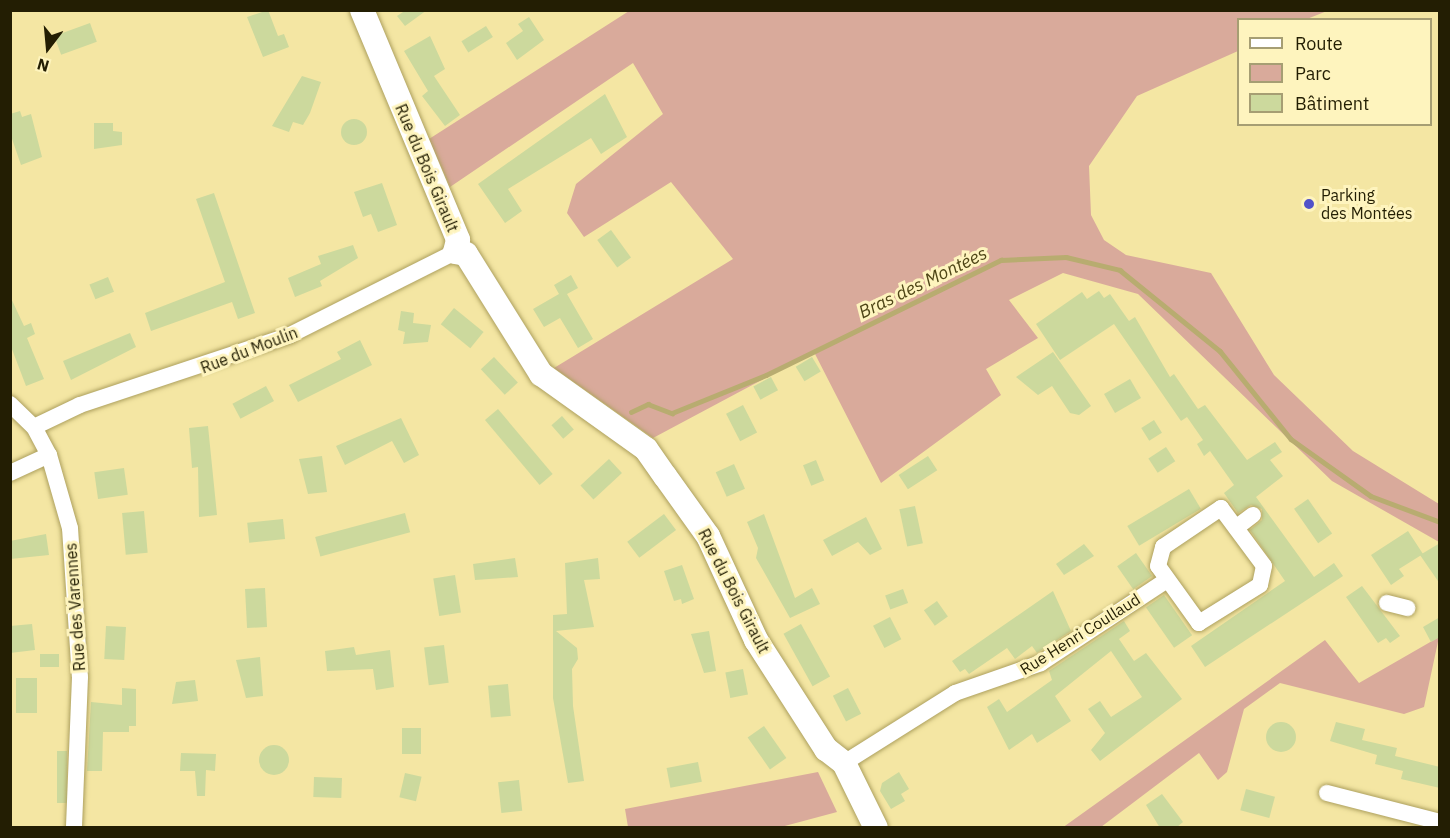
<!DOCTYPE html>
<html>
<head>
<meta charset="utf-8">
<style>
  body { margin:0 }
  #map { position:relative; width:1450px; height:838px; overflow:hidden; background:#f4e6a3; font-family:"IBM Plex Sans",sans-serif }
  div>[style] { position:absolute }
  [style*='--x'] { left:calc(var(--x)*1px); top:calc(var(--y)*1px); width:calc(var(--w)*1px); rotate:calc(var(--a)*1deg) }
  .green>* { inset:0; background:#d9aa9b }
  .stream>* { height:4.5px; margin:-2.25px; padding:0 2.25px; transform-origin:2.25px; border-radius:2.25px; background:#b8ac70 }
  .building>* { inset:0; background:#ccd99d; transform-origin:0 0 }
  .round { border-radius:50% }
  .roads { filter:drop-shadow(0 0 2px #ada05e) drop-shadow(0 0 2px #ada05e) }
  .street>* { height:16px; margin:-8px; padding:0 8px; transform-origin:8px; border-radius:8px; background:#fff }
  .secondary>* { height:24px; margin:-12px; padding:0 12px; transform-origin:12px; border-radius:12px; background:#fff }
  .dots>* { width:16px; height:16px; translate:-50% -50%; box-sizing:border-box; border:3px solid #fef4be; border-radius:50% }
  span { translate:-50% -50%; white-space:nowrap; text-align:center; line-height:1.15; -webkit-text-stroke:6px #fef4be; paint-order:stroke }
  .street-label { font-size:16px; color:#231e03 }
  .poi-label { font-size:16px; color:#231e03 }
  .left { translate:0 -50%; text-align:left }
  .water-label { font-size:18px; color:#4e4516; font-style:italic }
  .frame { position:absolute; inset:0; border:12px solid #231e03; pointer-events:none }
  .legend { position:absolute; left:1237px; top:18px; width:195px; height:108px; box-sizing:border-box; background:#fef4be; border:2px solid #a69e73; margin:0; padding:8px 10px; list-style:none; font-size:18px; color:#231e03 }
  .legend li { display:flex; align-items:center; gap:12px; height:30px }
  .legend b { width:30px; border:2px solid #a69e73 }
  .north { position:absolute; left:18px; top:18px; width:60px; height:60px; -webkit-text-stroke:4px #fef4be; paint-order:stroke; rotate:196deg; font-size:16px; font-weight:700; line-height:24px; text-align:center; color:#231e03 }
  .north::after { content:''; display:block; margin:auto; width:21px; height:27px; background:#231e03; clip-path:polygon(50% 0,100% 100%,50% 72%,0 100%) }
</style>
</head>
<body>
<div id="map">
  <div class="green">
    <div style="clip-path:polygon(629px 11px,1327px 11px,1307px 19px,1238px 20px,1238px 51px,1137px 96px,1089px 166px,1091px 215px,1104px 240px,1126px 255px,1211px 273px,1274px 375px,1353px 451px,1439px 504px,1439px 542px,1332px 481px,1138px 294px,1063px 273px,1009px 300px,1038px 338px,986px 369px,1001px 395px,881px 483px,814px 352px,653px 438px,554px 368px,733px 259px,671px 182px,584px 237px,567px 213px,576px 184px,663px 114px,633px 63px,450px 187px,429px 139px)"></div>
    <div style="clip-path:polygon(1439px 637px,1424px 707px,1404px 714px,1280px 683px,1244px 709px,1227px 772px,1218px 780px,1199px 753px,1101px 827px,1062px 828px,1325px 640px,1359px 683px)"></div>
    <div style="clip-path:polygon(818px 772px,837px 812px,781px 827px,628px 827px,625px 809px)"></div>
  </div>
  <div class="stream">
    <div style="--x:631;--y:412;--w:19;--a:-25"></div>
    <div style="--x:648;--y:404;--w:26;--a:21"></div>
    <div style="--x:672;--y:413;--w:101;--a:-22"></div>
    <div style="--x:766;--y:375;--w:262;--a:-26.1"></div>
    <div style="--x:1001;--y:260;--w:65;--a:-2.6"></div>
    <div style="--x:1066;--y:257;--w:56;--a:13.5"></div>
    <div style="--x:1120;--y:270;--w:129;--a:39"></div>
    <div style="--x:1220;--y:351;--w:113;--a:51.1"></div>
    <div style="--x:1291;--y:439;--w:98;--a:35.5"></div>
    <div style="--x:1371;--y:496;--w:74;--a:20.6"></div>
  </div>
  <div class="building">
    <div style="clip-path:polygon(268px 10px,278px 36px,284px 34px,289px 47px,263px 57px,247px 17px)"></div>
    <div style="clip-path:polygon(406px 10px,427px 10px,405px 26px,397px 16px)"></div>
    <div style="clip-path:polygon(529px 17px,544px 40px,517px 60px,506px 43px,523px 31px,518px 24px)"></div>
    <div style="left:90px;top:23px;width:20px;height:38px;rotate:70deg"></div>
    <div style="left:486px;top:26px;width:13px;height:29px;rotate:58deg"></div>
    <div style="clip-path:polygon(430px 36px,445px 69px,434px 76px,460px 115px,445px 126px,422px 96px,428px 91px,404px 51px)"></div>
    <div style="clip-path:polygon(302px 76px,321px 82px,310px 113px,303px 125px,293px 122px,289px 132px,272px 126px)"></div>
    <div style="clip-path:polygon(605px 94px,627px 137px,601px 154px,591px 138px,508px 189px,522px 211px,505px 223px,478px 184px)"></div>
    <div style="clip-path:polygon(20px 111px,22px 117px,31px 114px,42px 157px,21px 165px,10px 133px,10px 114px)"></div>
    <div class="round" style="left:341px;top:119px;width:26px;height:26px"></div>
    <div style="clip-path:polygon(94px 123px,113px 123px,113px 131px,122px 132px,122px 145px,94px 149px)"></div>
    <div style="clip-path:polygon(382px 183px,397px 225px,378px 232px,371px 214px,363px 217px,354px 192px)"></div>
    <div style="clip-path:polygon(214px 193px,255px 313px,238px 319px,232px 302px,151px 331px,145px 313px,225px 282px,196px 199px)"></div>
    <div style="left:611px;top:230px;width:34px;height:17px;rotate:54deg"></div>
    <div style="clip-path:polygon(353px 245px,358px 258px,320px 281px,322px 286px,295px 297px,288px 278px,321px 264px,318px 256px)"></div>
    <div style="clip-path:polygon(571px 275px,578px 288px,567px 294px,593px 339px,578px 348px,560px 318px,544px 327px,533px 309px,559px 294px,554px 285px)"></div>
    <div style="left:108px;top:277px;width:16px;height:20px;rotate:68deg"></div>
    <div style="clip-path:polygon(1099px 291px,1104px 298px,1110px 294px,1129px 321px,1135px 317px,1170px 377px,1174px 374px,1198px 409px,1205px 405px,1247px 460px,1275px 442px,1282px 452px,1270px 460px,1283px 476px,1256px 497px,1314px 577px,1334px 563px,1343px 576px,1205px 667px,1191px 646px,1285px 581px,1250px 530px,1262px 520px,1262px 509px,1251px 505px,1238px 513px,1224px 493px,1234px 485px,1210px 451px,1204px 456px,1197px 444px,1203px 440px,1187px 417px,1181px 421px,1114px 324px,1060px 360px,1036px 324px,1082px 292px,1087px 299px)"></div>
    <div style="clip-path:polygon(10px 296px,24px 326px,31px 323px,35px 334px,27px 338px,44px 379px,26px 386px,10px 344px)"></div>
    <div style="left:454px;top:308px;width:38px;height:21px;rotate:39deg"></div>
    <div style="clip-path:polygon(401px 311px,414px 313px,413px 323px,431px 325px,428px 342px,403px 344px,405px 332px,398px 330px)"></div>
    <div style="clip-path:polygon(130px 333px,136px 347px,71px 380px,63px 361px)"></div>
    <div style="clip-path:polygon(360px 340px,372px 365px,298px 402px,289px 385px,341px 359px,337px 352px)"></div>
    <div style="clip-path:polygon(1053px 352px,1091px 406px,1079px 415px,1070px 413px,1052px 386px,1038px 395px,1016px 377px)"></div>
    <div style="left:494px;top:357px;width:35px;height:18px;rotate:47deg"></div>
    <div style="left:812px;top:357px;width:17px;height:19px;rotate:59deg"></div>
    <div style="left:771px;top:377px;width:15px;height:20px;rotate:62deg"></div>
    <div style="left:1130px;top:379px;width:22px;height:30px;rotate:60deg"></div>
    <div style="left:266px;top:386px;width:17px;height:38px;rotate:62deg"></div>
    <div style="left:743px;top:405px;width:31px;height:19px;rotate:63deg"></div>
    <div style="left:498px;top:409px;width:85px;height:17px;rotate:50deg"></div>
    <div style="left:562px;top:416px;width:18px;height:14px;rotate:49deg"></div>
    <div style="clip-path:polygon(401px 418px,419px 455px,404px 463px,392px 441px,345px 465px,336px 446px)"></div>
    <div style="left:1154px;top:420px;width:15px;height:15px;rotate:58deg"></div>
    <div style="clip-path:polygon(208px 426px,217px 515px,199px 517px,198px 467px,192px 468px,189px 428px)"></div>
    <div style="left:1166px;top:447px;width:17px;height:21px;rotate:57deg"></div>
    <div style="clip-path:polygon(322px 456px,327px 492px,308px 494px,299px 459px)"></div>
    <div style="left:928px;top:456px;width:17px;height:35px;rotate:57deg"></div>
    <div style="left:609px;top:459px;width:19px;height:39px;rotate:47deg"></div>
    <div style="left:816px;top:460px;width:22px;height:14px;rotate:68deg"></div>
    <div style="left:734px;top:464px;width:27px;height:20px;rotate:66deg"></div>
    <div style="left:124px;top:468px;width:27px;height:30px;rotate:82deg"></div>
    <div style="left:1189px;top:489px;width:23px;height:72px;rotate:59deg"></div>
    <div style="left:1308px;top:499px;width:42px;height:17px;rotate:55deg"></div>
    <div style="left:915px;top:506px;width:38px;height:16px;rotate:78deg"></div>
    <div style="left:144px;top:511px;width:42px;height:22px;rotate:85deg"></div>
    <div style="left:405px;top:513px;width:20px;height:93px;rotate:75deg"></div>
    <div style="left:664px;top:514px;width:20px;height:46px;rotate:53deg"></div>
    <div style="clip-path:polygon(764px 514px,795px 598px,812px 588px,820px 604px,790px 618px,756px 558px,758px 548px,747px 522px)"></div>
    <div style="clip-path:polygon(866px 517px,882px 549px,870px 555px,858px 542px,832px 556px,823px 540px)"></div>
    <div style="left:283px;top:519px;width:20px;height:36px;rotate:84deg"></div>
    <div style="clip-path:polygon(1408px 531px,1423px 554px,1399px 569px,1404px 576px,1391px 585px,1371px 555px)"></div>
    <div style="clip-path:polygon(46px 534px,49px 555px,10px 559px,10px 541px)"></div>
    <div style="clip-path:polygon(1440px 543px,1440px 584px,1420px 555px)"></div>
    <div style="clip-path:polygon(1084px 544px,1094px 556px,1064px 575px,1056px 564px)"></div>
    <div style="left:1136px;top:553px;width:28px;height:23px;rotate:55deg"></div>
    <div style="clip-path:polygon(515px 558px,518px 577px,475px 580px,473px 564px)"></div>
    <div style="clip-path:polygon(598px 558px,600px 579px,584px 580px,594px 627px,556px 631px,577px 648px,578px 659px,572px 669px,573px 706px,584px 781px,568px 783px,553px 698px,553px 615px,567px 614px,565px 563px)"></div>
    <div style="clip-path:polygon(682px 565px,694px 599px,682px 604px,681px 599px,674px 601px,664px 571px)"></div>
    <div style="left:455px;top:575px;width:38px;height:22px;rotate:81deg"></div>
    <div style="clip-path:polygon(1362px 586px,1400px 636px,1390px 643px,1386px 638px,1378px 643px,1346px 597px)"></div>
    <div style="left:265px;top:588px;width:39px;height:20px;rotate:87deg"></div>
    <div style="left:903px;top:589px;width:15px;height:19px;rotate:70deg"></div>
    <div style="clip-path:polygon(1053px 591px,1071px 631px,1037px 653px,1032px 646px,1015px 659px,1007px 648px,969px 674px,965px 669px,960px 672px,952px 661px)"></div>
    <div style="left:1164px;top:595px;width:49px;height:22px;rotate:55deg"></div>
    <div style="left:937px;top:601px;width:19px;height:16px;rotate:55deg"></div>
    <div style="left:890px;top:617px;width:25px;height:19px;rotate:63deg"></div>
    <div style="clip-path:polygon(1440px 617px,1440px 637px,1431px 642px,1423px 627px)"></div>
    <div style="clip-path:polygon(1124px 621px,1130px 631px,1119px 639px,1134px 661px,1146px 653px,1182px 699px,1100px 761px,1091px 750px,1105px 733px,1088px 709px,1100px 701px,1111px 717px,1142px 697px,1111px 651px,1055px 696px,1071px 721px,1037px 743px,1032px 734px,1009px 750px,987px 707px,999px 699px,1007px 712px,1052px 680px,1049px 671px)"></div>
    <div style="clip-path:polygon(32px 624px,35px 650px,10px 653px,10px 626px)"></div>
    <div style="left:801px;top:624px;width:60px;height:20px;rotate:61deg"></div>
    <div style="left:106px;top:626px;width:20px;height:33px;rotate:3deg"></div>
    <div style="clip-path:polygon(709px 631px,716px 671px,704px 673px,691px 634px)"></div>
    <div style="left:444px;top:645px;width:38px;height:20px;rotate:83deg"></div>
    <div style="clip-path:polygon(354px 647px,356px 655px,390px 650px,394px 687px,376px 690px,373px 669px,327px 671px,325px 651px)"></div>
    <div style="left:59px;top:654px;width:13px;height:19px;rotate:90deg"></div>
    <div style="clip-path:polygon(260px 657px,263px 696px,246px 698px,236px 660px)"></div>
    <div style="left:743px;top:669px;width:26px;height:18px;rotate:79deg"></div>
    <div style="left:16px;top:678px;width:21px;height:35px"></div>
    <div style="clip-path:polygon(195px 680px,198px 701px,172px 704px,176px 682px)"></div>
    <div style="left:508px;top:684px;width:32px;height:20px;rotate:85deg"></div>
    <div style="clip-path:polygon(122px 688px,136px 689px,136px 726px,129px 726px,129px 732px,103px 732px,102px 771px,87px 771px,91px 702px,122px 705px)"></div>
    <div style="left:848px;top:688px;width:29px;height:17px;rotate:63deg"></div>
    <div style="clip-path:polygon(1336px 722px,1365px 729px,1362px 740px,1397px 748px,1395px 756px,1440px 767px,1440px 788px,1401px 779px,1403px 771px,1375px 764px,1377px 755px,1330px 741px)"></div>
    <div class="round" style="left:1266px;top:722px;width:30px;height:30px"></div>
    <div style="left:764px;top:726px;width:39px;height:20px;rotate:55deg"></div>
    <div style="left:402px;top:728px;width:19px;height:26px"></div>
    <div class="round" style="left:259px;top:745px;width:30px;height:30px"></div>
    <div style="left:57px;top:751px;width:10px;height:52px"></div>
    <div style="clip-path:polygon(181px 753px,216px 754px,215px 771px,206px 770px,205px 796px,197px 796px,195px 771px,180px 771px)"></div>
    <div style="left:698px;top:762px;width:20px;height:32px;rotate:79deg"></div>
    <div style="clip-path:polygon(899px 772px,909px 789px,901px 794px,905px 801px,891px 809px,880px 791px,882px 783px)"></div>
    <div style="left:405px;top:773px;width:17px;height:25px;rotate:13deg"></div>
    <div style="left:314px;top:777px;width:28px;height:20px;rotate:2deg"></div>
    <div style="left:519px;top:780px;width:31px;height:21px;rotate:84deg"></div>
    <div style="left:1246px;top:789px;width:30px;height:22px;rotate:15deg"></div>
    <div style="clip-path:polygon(1162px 794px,1183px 822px,1176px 828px,1160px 828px,1146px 805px)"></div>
  </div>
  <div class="roads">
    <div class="street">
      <div style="--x:10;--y:404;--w:33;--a:44"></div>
      <div style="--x:34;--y:427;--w:32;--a:62"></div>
      <div style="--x:49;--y:455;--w:76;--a:74"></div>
      <div style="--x:70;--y:528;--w:149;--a:86.2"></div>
      <div style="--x:80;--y:677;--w:151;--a:92.3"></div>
      <div style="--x:34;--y:427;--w:51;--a:-25.6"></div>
      <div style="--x:80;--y:405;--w:221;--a:-18.4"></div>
      <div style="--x:290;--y:335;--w:185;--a:-26.7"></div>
      <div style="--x:10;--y:473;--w:43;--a:-24.8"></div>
      <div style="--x:1221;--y:508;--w:72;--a:53.4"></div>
      <div style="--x:1264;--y:566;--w:19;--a:102"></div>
      <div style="--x:1260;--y:585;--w:72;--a:148.1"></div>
      <div style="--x:1199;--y:623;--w:70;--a:-125.7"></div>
      <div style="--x:1158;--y:566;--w:20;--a:-75"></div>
      <div style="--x:1163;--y:547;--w:70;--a:-33.9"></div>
      <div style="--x:1237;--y:527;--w:20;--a:-37"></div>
      <div style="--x:1387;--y:603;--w:21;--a:14"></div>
      <div style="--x:844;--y:763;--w:131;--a:-32.2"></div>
      <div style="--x:955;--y:693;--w:91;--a:-19.2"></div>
      <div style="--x:1041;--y:663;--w:151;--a:-33.4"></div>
      <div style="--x:1327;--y:793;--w:117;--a:14.4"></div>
    </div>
    <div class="secondary">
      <div style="--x:362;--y:10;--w:249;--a:67.3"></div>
      <div style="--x:458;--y:240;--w:12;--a:104"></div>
      <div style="--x:455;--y:252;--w:11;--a:10"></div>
      <div style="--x:466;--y:254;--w:142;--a:58"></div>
      <div style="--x:541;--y:374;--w:129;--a:35.5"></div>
      <div style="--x:646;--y:449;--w:33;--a:55"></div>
      <div style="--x:665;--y:476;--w:74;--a:54.4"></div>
      <div style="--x:708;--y:536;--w:115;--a:65.2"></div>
      <div style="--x:756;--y:640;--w:130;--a:57.3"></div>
      <div style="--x:826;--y:749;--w:23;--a:38"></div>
      <div style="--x:844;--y:763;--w:72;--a:63.8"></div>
    </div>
  </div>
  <div class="dots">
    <div style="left:1309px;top:204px;background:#5252c9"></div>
  </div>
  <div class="street-label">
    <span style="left:427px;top:168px;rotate:67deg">Rue du Bois Girault</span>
    <span style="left:249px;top:350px;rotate:-21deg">Rue du Moulin</span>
    <span style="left:734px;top:591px;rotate:63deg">Rue du Bois Girault</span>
    <span style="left:75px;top:607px;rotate:-94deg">Rue des Varennes</span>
    <span style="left:1080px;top:634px;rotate:-32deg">Rue Henri Coullaud</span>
  </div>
  <div class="poi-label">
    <span class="left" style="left:1321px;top:204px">Parking<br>des Montées</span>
  </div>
  <div class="water-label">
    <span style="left:923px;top:283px;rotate:-26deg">Bras des Montées</span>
  </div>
  <div class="frame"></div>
  <ul class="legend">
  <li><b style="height:8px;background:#fff"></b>Route</li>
  <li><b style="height:16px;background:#d9aa9b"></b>Parc</li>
  <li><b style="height:16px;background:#ccd99d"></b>Bâtiment</li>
  </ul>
  <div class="north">N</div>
</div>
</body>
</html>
